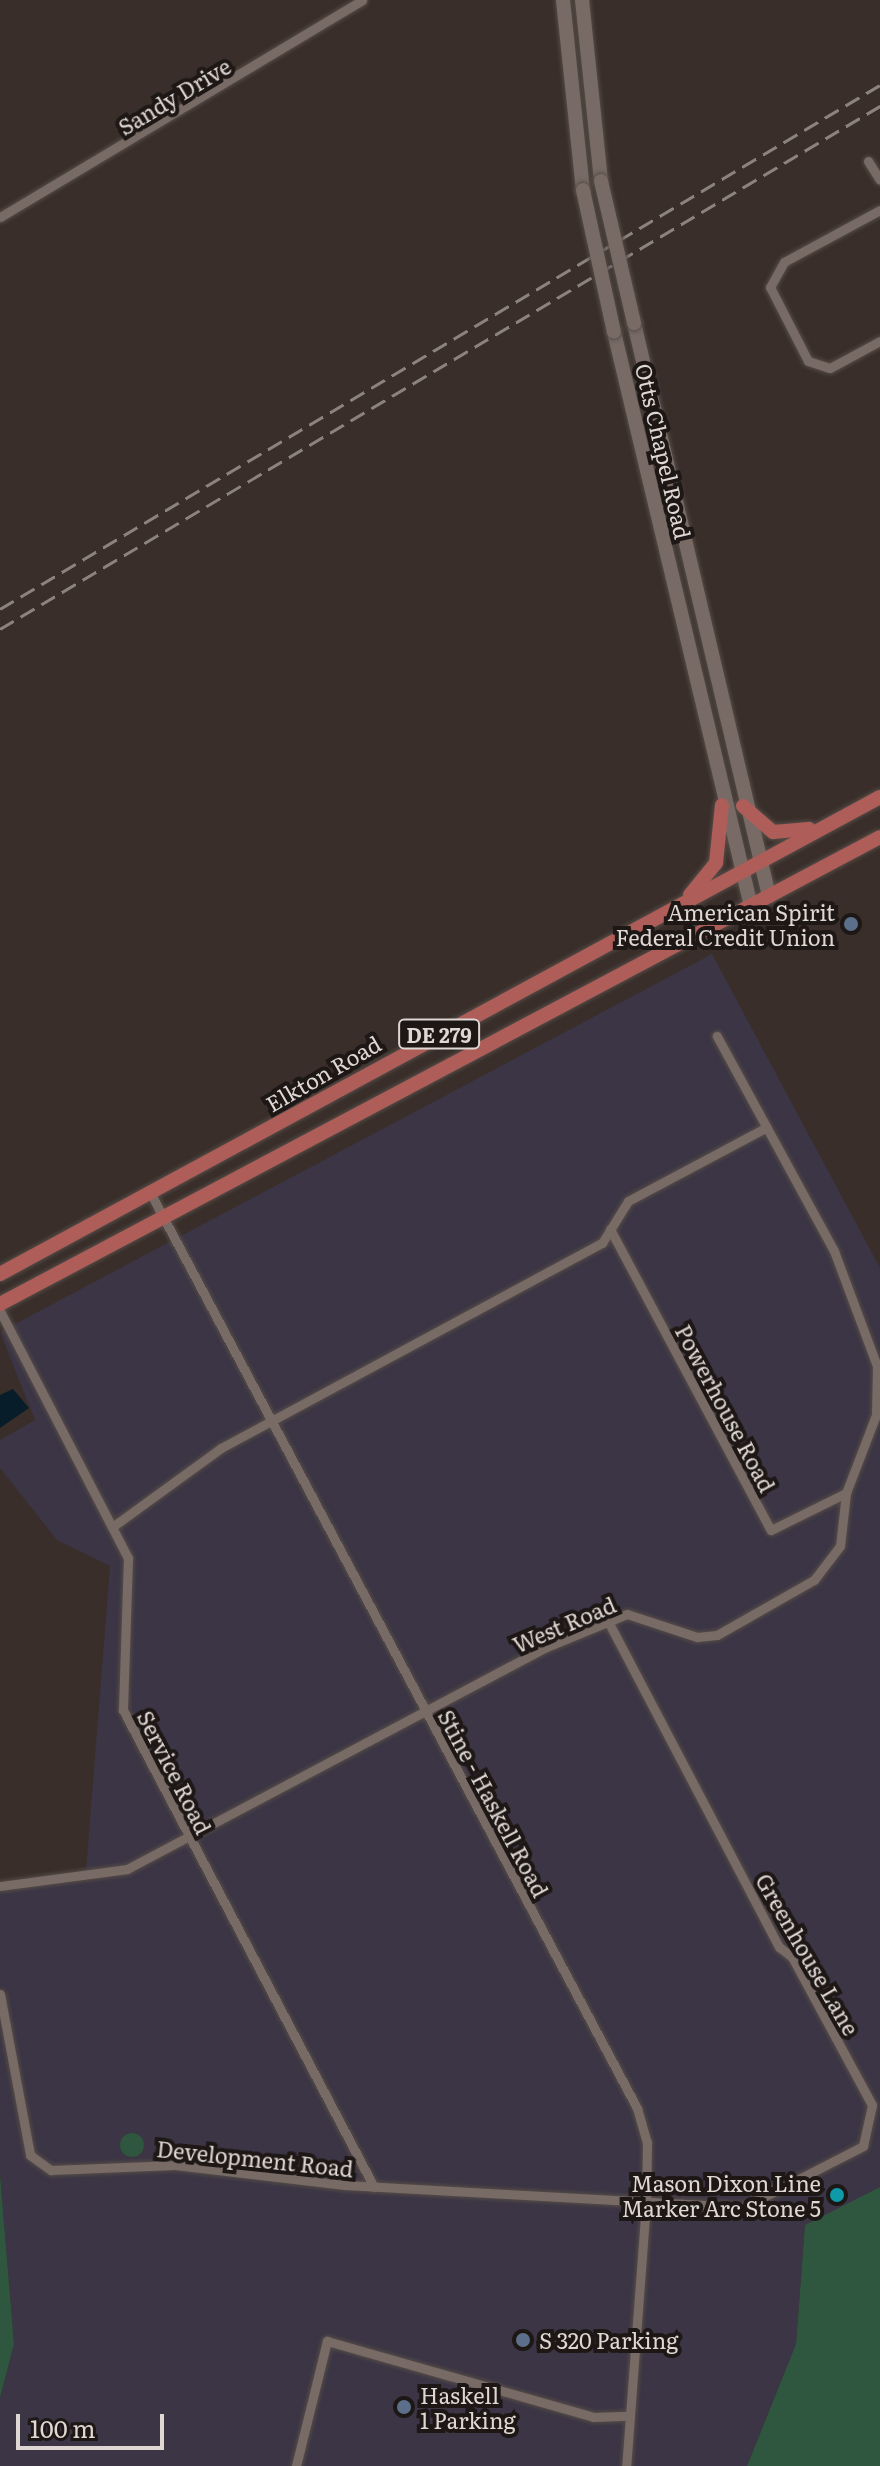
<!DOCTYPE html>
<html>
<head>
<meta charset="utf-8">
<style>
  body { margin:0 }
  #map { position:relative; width:880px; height:2466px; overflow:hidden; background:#392e29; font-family:Literata,serif }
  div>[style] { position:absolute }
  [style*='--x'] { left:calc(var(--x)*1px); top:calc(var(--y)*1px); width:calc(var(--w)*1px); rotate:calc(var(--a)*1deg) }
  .commercial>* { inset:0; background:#3b3545 }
  .green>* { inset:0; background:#2f563e }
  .round { border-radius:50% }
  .water>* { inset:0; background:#081d2a }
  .roads { filter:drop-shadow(0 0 2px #554c47) drop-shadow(0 0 2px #554c47) }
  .minor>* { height:9px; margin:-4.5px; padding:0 4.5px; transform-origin:4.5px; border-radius:4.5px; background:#786b65 }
  .secondary>* { height:14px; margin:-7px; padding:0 7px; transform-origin:7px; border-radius:7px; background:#786b65 }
  .primary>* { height:14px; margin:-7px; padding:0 7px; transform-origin:7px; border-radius:7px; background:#ae5d59 }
  .rail>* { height:3px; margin-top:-1.5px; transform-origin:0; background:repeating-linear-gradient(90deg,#8c837f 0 16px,transparent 0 24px) }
  .bridges { filter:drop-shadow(0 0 2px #554c47) drop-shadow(0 0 2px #554c47) }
  .secondary-bridge>* { height:14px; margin:-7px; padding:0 7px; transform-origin:7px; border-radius:7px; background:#786b65 }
  .dots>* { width:22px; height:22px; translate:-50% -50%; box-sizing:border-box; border:4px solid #1d1715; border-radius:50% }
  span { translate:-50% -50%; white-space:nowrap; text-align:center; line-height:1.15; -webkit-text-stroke:8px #1d1715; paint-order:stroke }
  .shield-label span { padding:2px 6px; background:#1d1715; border:2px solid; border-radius:6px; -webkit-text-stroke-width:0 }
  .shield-label { font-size:20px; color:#ded7d3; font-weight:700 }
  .street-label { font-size:22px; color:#ded7d3 }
  .poi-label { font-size:22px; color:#ded7d3 }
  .right { translate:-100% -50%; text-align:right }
  .left { translate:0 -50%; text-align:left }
  .scale { position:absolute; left:16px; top:2414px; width:148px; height:36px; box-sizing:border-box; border:4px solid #ded7d3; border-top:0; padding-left:10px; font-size:24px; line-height:28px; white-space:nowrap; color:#ded7d3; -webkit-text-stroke:6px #1d1715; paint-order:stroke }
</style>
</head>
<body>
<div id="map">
  <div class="commercial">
    <div style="clip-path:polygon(712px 954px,880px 1268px,880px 2187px,805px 2226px,796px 2344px,747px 2466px,0 2466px,0 2398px,14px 2344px,0 2174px,0 1883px,86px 1871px,110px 1566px,57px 1540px,0 1468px,0 1440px,35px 1420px,0 1332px)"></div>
  </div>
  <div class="green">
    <div class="round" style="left:120px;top:2133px;width:24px;height:24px"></div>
    <div style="clip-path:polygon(0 2174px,14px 2344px,0 2398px)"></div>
    <div style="clip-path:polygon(880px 2187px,880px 2466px,747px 2466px,796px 2344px,805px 2225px)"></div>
  </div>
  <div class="water">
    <div style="clip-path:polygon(13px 1389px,29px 1408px,0 1428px,0 1395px)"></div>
  </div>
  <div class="roads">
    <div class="minor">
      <div style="--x:868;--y:161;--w:22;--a:58"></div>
      <div style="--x:880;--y:210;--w:109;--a:151.6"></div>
      <div style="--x:784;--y:262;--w:29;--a:119"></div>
      <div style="--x:770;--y:287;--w:83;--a:62.8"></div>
      <div style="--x:808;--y:361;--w:23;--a:18"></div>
      <div style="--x:830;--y:368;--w:57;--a:-28.4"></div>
      <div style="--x:0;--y:217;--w:422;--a:-30.9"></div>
      <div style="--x:152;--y:1196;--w:1033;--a:62"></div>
      <div style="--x:637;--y:2108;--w:35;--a:74"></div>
      <div style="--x:647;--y:2142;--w:61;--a:90.9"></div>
      <div style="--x:646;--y:2203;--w:264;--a:94.3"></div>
      <div style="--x:610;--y:1229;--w:341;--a:61.9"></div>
      <div style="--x:771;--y:1530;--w:84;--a:-26.3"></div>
      <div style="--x:0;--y:1311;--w:278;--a:62.6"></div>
      <div style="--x:128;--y:1558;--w:152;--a:91.9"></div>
      <div style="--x:123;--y:1710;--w:539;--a:62.25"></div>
      <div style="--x:115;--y:1525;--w:131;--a:-36"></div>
      <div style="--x:221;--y:1448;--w:433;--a:-28.3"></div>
      <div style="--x:602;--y:1243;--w:49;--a:-58.2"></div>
      <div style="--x:628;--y:1201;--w:157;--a:-28"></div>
      <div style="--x:0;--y:1886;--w:128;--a:-7.6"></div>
      <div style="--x:127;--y:1869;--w:472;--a:-27.9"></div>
      <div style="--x:544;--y:1648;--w:90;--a:-22.3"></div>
      <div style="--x:627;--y:1614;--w:74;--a:18.2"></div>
      <div style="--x:697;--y:1637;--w:20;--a:-6"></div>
      <div style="--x:717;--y:1635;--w:112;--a:-29.6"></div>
      <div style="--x:814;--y:1580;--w:43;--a:-52.6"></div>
      <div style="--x:840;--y:1546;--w:53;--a:-83.5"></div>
      <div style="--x:846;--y:1493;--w:84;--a:-69"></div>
      <div style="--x:876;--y:1415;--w:49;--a:-88.8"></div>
      <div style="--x:877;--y:1366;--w:123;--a:-110.5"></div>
      <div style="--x:834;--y:1251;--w:245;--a:-118.6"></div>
      <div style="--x:0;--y:1994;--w:164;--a:79.4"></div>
      <div style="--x:30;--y:2155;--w:26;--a:36"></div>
      <div style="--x:51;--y:2170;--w:124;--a:-2.3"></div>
      <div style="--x:175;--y:2165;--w:171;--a:6.7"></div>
      <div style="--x:345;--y:2185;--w:400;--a:3.2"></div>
      <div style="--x:744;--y:2207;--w:134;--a:-27.1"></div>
      <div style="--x:863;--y:2146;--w:42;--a:-77.6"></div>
      <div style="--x:872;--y:2105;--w:168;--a:-118.4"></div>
      <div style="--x:792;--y:1957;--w:16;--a:-142"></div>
      <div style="--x:779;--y:1947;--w:368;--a:-117.7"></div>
      <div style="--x:296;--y:2466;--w:129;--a:-76.1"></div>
      <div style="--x:327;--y:2341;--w:277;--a:15.9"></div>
      <div style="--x:593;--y:2417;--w:36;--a:-2"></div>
    </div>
    <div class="secondary">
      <div style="--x:563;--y:0;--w:191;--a:84"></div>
      <div style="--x:582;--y:0;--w:182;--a:84"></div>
      <div style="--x:634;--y:323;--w:589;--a:76.74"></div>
      <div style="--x:614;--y:332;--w:590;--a:76.58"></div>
    </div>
    <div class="primary">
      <div style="--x:743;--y:806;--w:40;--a:41"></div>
      <div style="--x:773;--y:832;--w:36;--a:-5"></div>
      <div style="--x:690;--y:895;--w:41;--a:-50.9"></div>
      <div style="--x:716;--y:863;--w:58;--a:-84.1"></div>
      <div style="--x:0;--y:1274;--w:1001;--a:-28.46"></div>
      <div style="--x:0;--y:1304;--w:996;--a:-27.95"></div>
    </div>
  </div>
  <div class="rail">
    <div style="--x:0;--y:609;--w:1024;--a:-30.77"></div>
    <div style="--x:0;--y:629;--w:1024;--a:-30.72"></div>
  </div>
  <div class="bridges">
    <div class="secondary-bridge">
      <div style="--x:601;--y:181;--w:146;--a:76.9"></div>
      <div style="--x:583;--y:190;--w:145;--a:77.7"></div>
    </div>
  </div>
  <div class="dots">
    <div style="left:851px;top:924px;background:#5c6f8a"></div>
    <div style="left:837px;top:2195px;background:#0f9aa8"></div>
    <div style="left:523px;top:2340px;background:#5c6f8a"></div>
    <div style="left:404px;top:2407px;background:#5c6f8a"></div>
  </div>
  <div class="shield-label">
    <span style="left:439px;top:1034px">DE 279</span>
  </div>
  <div class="street-label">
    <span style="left:174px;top:96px;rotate:-31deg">Sandy Drive</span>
    <span style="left:664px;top:451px;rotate:77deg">Otts Chapel Road</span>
    <span style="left:323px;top:1073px;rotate:-30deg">Elkton Road</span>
    <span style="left:726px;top:1408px;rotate:62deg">Powerhouse Road</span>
    <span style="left:564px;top:1624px;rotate:-23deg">West Road</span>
    <span style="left:175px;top:1772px;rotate:63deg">Service Road</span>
    <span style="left:494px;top:1803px;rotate:62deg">Stine - Haskell Road</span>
    <span style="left:808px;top:1954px;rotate:60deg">Greenhouse Lane</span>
    <span style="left:255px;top:2158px;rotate:6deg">Development Road</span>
  </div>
  <div class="poi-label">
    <span class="right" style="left:835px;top:924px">American Spirit<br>Federal Credit Union</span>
    <span class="right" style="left:821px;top:2195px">Mason Dixon Line<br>Marker Arc Stone 5</span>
    <span class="left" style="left:539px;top:2340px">S 320 Parking</span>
    <span class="left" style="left:420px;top:2407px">Haskell<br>1 Parking</span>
  </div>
  <div class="scale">100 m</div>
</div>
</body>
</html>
